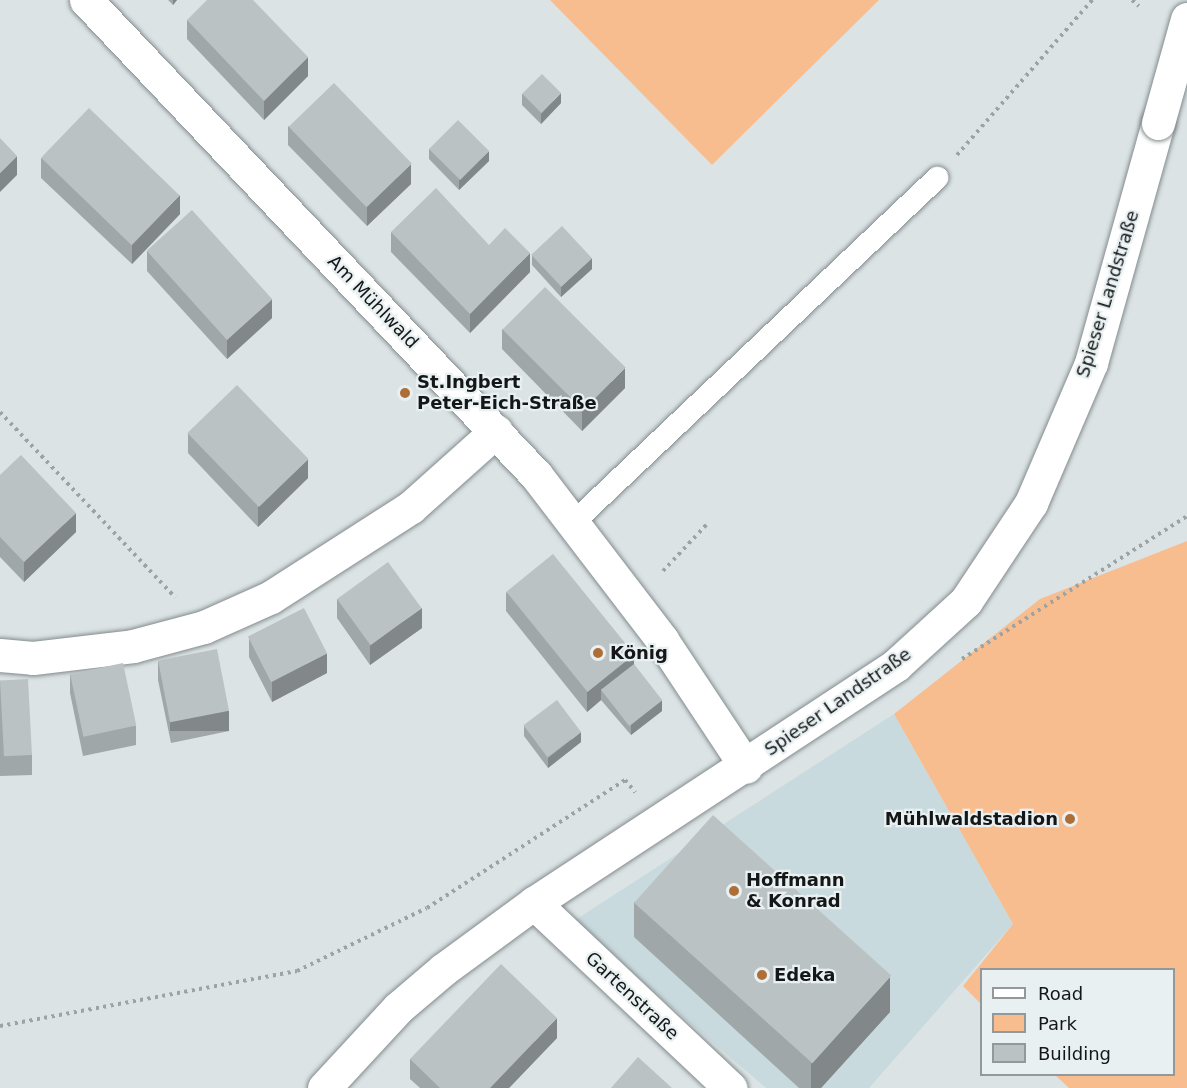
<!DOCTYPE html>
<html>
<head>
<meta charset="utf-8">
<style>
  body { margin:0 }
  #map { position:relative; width:1187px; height:1088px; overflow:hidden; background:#dbe3e5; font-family:"DejaVu Sans",sans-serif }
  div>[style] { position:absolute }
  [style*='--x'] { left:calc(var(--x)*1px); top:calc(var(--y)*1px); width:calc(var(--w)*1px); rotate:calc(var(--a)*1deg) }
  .built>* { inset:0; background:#c9dade }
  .green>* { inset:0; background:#f8bd8e }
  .path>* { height:4px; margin-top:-2px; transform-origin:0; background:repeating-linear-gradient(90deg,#9da3a5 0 3px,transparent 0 7.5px) }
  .roads { filter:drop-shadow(0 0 2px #848b8d) drop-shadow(0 0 2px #848b8d) }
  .service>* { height:22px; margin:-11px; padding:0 11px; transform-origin:11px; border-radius:11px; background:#fff }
  .minor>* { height:33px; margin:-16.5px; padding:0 16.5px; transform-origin:16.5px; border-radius:16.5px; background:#fff }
  .tertiary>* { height:33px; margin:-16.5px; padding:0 16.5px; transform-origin:16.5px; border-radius:16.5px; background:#fff }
  .bridges { filter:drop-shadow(0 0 2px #848b8d) drop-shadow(0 0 2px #848b8d) }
  .tertiary-bridge>* { height:33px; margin:-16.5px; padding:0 16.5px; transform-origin:16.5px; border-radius:16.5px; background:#fff }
  .wall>* { inset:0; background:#a0a7a9 }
  .shaded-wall>* { inset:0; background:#828889; transform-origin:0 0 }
  .building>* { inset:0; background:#bac2c4; transform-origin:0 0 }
  .dots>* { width:16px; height:16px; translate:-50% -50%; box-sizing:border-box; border:3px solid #e8f0f2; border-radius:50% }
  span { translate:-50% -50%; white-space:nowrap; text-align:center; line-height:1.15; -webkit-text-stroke:4.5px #e8f0f2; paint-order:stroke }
  .street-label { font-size:18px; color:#141617 }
  .poi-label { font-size:18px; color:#141617; font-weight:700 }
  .left { translate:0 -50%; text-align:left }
  .right { translate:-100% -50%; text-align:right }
  .legend { position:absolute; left:980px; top:968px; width:195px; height:108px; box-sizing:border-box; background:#e8f0f2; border:2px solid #93999a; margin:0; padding:8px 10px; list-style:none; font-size:18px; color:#141617 }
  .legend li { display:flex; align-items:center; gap:12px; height:30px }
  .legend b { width:30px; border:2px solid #93999a }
</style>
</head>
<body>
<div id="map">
  <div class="built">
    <div style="clip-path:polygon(894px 714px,1013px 924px,869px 1088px,766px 1088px,572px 922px)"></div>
  </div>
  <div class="green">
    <div style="clip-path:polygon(550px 0,879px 0,712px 165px)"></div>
    <div style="clip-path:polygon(1187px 541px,1187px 1088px,1069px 1088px,1055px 1075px,1174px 1074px,1174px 970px,982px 970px,981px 1004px,963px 986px,1013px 924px,894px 714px,1040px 599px)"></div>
  </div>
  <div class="path">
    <div style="--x:1132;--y:0;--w:9;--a:41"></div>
    <div style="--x:957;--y:155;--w:206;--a:-48.9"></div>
    <div style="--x:0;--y:412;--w:255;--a:46.6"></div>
    <div style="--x:663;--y:571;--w:64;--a:-46.9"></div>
    <div style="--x:962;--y:659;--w:267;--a:-32.4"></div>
    <div style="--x:0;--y:1026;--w:302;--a:-10.5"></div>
    <div style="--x:297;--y:971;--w:144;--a:-25.9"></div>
    <div style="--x:427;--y:908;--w:236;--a:-32.9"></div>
    <div style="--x:625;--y:780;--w:16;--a:50"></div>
  </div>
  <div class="roads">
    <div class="service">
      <div style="--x:573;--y:523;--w:502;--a:-43.46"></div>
    </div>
    <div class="minor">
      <div style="--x:86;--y:0;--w:654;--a:46.55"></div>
      <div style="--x:536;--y:475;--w:208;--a:52.6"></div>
      <div style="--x:662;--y:640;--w:152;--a:56.5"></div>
      <div style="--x:0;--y:655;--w:33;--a:5"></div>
      <div style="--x:33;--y:658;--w:101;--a:-6.8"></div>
      <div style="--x:133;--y:646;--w:73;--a:-15"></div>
      <div style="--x:204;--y:627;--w:73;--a:-24.1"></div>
      <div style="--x:271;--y:597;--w:166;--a:-32.7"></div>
      <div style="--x:411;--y:507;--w:114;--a:-41.8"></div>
      <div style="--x:534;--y:903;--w:270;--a:43.3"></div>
    </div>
    <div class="tertiary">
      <div style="--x:324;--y:1088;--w:109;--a:-47.2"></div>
      <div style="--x:398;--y:1008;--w:60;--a:-40.3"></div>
      <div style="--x:444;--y:969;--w:112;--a:-36.3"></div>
      <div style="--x:534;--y:903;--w:433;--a:-33.3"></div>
      <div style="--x:896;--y:665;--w:95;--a:-42.4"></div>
      <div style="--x:966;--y:601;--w:118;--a:-56.4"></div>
      <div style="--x:1031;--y:503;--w:152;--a:-66.8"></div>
      <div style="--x:1091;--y:363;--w:249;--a:-74.4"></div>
    </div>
  </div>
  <div class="bridges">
    <div class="tertiary-bridge">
      <div style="--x:1158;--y:123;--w:108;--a:-74.4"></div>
    </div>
  </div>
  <div class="wall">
    <div style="clip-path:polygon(168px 0,177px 0,173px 5px)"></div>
    <div style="clip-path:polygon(187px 20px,308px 76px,264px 120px,187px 39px)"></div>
    <div style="clip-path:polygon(522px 94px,561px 103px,541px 124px,522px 105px)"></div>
    <div style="clip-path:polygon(288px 126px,411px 184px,367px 226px,288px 145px)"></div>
    <div style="clip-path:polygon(429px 149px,489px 161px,459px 190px,429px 159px)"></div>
    <div style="clip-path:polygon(41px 158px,180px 214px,132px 264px,41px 178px)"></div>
    <div style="clip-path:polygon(391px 232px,489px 245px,530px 272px,470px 333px,391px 252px)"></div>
    <div style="clip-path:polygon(147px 251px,272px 318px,227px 359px,147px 271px)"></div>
    <div style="clip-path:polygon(532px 255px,592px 269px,561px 297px,532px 265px)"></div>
    <div style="clip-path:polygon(502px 329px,625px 388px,582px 431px,502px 349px)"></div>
    <div style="clip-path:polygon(188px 433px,308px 478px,258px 527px,188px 453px)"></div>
    <div style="clip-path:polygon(0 475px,76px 532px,24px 582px,0 557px)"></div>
    <div style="clip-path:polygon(506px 592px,634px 664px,662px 711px,631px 735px,601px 700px,587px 712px,506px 611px)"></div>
    <div style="clip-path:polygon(337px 599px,422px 628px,370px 665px,337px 618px)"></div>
    <div style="clip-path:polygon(249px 638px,327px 673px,272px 702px,249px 657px)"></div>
    <div style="clip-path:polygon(158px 661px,229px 731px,171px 743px,158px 680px)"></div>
    <div style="clip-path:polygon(70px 674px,136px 726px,136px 745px,83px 756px,70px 693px)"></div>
    <div style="clip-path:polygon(0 680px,32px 755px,32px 775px,0 776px)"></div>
    <div style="clip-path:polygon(524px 726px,581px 742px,548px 768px,524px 736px)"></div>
    <div style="clip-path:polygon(634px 902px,890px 1012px,821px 1088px,799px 1088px,634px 937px)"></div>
    <div style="clip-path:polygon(557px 1038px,509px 1088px,420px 1088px,410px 1079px,410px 1059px)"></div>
  </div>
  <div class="shaded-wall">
    <div style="clip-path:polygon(173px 0,177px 0,173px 5px)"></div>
    <div style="clip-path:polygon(308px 57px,308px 76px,264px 120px,264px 101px)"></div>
    <div style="clip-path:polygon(561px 93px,561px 103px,541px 124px,541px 114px)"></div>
    <div style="clip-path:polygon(489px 151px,489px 161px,459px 190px,459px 180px)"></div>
    <div style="clip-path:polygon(17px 156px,17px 175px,0 192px,0 173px)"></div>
    <div style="clip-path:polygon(411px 164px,411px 184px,367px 226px,367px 207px)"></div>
    <div style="clip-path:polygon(180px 195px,180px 214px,132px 264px,132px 244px)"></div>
    <div style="clip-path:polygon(530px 253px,530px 272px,470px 333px,470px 314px)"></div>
    <div style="clip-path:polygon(592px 258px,592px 269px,561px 297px,561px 287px)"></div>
    <div style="clip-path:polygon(272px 299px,272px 318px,227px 359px,227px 340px)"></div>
    <div style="clip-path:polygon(625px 368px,625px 388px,582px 431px,582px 412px)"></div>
    <div style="clip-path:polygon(308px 459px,308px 478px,258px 527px,258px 507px)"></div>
    <div style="clip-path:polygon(76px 513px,76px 532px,24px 582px,24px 562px)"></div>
    <div style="clip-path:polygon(422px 608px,422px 628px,370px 665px,370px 645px)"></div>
    <div style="clip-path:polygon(327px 653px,327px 673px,272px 702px,272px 682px)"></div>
    <div style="clip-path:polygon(634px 655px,634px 674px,601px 690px,601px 700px,587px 712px,587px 692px)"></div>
    <div style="clip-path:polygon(662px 700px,662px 711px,631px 735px,631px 725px)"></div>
    <div style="left:229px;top:711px;width:20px;height:59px;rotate:90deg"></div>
    <div style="clip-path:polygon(581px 732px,581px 742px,548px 768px,548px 758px)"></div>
    <div style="clip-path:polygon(890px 977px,890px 1012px,821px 1088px,811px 1088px,811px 1064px)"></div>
    <div style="clip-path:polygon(557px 1018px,557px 1038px,509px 1088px,490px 1088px)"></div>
  </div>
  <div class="building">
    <div style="clip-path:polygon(207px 0,253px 0,308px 57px,264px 101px,187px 20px)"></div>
    <div style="left:542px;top:74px;width:27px;height:28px;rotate:45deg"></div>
    <div style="left:334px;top:83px;width:112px;height:63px;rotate:46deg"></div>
    <div style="left:89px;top:108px;width:126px;height:69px;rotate:44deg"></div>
    <div style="left:458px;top:120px;width:44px;height:41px;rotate:45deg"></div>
    <div style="clip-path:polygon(0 138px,17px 156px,0 173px)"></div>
    <div style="clip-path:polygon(436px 188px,489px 245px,505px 228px,530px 253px,470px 314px,391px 232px)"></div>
    <div style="left:192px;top:210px;width:120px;height:61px;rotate:48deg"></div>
    <div style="left:562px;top:226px;width:44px;height:42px;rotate:47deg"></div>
    <div style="left:545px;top:287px;width:114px;height:60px;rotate:45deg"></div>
    <div style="left:237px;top:385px;width:103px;height:69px;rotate:46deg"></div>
    <div style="clip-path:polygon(21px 455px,76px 513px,24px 562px,0 537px,0 475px)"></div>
    <div style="left:553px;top:554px;width:129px;height:60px;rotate:51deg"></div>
    <div style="left:388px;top:562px;width:57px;height:63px;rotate:54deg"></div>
    <div style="left:304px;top:608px;width:51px;height:63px;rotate:63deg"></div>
    <div style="left:217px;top:649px;width:63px;height:60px;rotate:79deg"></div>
    <div style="left:123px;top:663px;width:64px;height:54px;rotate:78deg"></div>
    <div style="left:634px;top:664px;width:46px;height:42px;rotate:52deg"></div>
    <div style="left:28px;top:679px;width:76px;height:28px;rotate:87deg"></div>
    <div style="left:557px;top:700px;width:40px;height:42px;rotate:53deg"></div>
    <div style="left:713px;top:815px;width:240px;height:118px;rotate:42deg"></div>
    <div style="clip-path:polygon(501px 964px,557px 1018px,490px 1088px,440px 1088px,410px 1059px)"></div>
    <div style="clip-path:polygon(638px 1057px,672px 1088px,611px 1088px)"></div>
  </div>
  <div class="dots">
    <div style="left:405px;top:393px;background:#ae6f37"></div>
    <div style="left:598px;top:653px;background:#ae6f37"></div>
    <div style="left:1070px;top:819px;background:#ae6f37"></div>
    <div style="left:734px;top:891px;background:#ae6f37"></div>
    <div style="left:762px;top:975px;background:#ae6f37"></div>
  </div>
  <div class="street-label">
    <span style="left:1108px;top:294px;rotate:-73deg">Spieser Landstraße</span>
    <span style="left:373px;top:302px;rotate:46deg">Am Mühlwald</span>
    <span style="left:838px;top:702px;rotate:-35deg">Spieser Landstraße</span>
    <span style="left:632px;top:996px;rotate:43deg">Gartenstraße</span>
  </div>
  <div class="poi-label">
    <span class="left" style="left:417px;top:393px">St.Ingbert<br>Peter-Eich-Straße</span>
    <span class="left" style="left:610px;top:653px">König</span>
    <span class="right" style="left:1058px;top:819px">Mühlwaldstadion</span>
    <span class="left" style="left:746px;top:891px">Hoffmann<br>&amp; Konrad</span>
    <span class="left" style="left:774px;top:975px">Edeka</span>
  </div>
  <ul class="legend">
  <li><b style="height:8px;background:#fff"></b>Road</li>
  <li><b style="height:16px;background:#f8bd8e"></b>Park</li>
  <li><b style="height:16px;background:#bac2c4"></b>Building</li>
  </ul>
</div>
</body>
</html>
